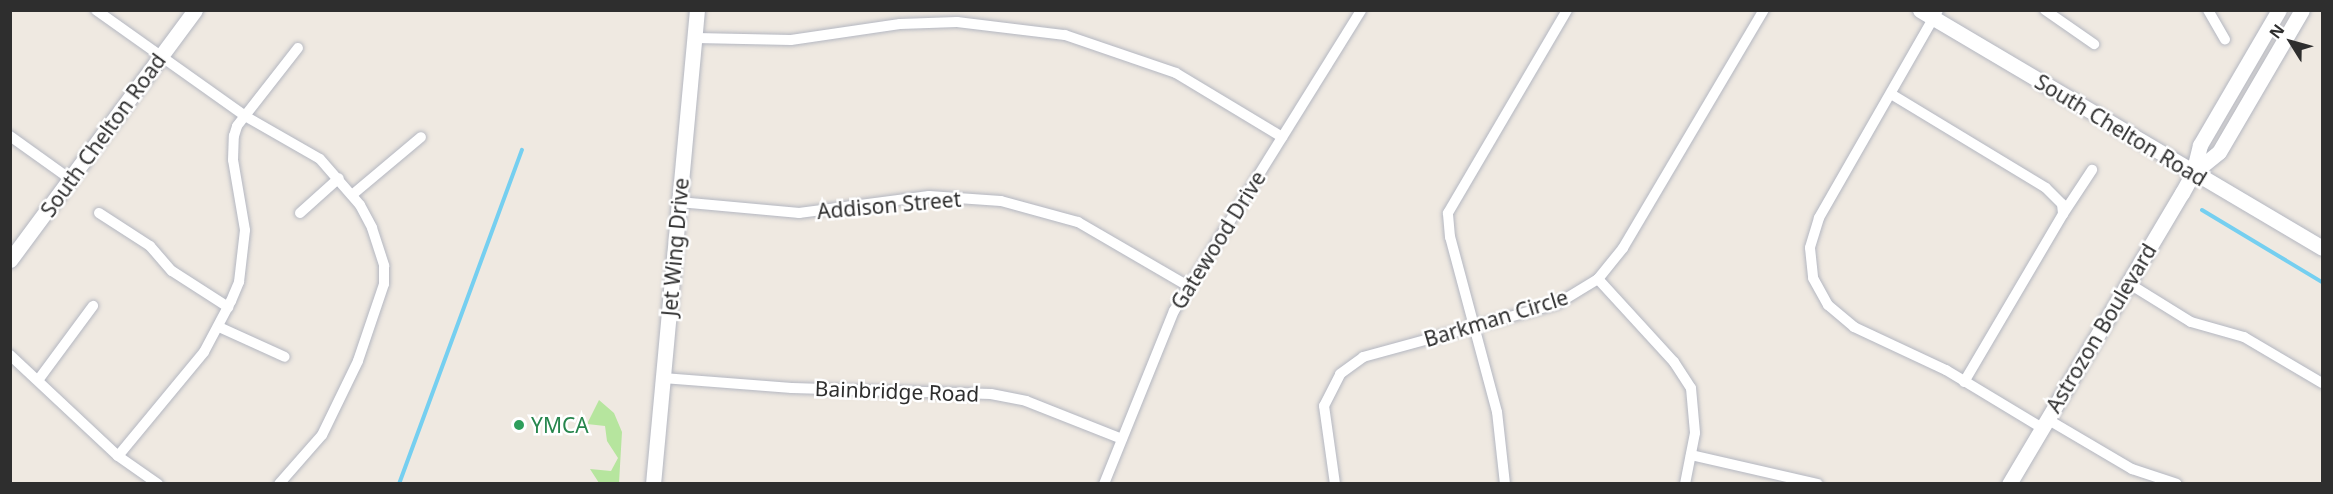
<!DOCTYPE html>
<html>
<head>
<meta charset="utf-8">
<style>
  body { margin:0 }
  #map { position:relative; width:2333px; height:494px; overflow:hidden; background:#efe9e1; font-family:"Noto Sans",sans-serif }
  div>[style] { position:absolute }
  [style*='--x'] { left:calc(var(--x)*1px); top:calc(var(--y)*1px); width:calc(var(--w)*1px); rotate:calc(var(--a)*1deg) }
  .green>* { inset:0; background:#b6e59e }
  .stream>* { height:4px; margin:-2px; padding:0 2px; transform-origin:2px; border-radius:2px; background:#75cff0 }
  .roads { filter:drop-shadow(0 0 2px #b4b7c1) drop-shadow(0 0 2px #b4b7c1) }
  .street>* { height:10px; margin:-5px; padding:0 5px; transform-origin:5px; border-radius:5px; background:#fff }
  .secondary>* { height:15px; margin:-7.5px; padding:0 7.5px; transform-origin:7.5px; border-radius:7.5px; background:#fff }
  .dots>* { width:16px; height:16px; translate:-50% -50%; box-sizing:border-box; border:3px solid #fff; border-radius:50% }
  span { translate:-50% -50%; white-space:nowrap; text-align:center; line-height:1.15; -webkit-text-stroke:5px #fff; paint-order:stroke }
  .street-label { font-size:21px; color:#2e2e2e }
  .leisure-label { font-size:21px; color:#27864d }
  .left { translate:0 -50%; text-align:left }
  .frame { position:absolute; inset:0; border:12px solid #2e2e2e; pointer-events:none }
  .north { position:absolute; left:2261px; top:12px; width:60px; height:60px; -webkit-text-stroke:4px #fff; paint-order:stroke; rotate:307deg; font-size:16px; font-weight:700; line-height:24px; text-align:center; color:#2e2e2e }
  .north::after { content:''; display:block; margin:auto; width:21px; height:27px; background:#2e2e2e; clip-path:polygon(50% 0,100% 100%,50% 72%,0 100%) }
</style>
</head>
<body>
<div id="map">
  <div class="green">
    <div style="clip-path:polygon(599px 400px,614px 413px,622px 432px,619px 483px,599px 483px,590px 469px,611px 471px,618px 458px,607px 441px,605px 426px,587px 424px)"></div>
  </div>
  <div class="stream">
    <div style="--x:2202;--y:210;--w:140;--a:31"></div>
    <div style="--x:399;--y:484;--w:356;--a:-69.8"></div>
  </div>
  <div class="roads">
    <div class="street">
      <div style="--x:96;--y:10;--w:183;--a:35.4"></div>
      <div style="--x:245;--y:116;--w:86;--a:29.8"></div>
      <div style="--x:320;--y:159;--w:61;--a:49"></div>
      <div style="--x:360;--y:205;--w:26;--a:62"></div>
      <div style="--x:372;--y:228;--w:40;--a:72"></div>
      <div style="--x:384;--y:266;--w:18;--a:90"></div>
      <div style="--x:384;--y:284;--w:81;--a:108.7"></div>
      <div style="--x:358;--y:361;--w:82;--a:115.9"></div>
      <div style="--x:322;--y:435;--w:65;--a:131.3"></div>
      <div style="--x:1938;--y:10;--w:240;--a:119.8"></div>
      <div style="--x:1819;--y:218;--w:31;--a:107"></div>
      <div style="--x:1810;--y:248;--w:30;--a:84"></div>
      <div style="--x:1813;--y:278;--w:31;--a:61"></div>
      <div style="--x:1828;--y:305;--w:34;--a:40"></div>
      <div style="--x:1854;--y:327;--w:102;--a:25.1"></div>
      <div style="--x:1946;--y:370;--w:112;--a:31.1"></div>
      <div style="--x:2045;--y:10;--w:60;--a:34.8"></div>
      <div style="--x:2208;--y:10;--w:34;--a:60"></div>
      <div style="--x:696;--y:38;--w:95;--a:1.2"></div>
      <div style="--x:791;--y:40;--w:110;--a:-8.4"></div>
      <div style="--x:900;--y:24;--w:57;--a:-2"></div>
      <div style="--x:957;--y:22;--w:109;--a:6.9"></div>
      <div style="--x:1065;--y:35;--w:117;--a:18.9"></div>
      <div style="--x:1176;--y:73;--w:124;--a:31.1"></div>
      <div style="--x:1891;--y:94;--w:181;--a:31.2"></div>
      <div style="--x:2046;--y:188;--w:23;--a:45"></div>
      <div style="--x:2062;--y:204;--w:10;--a:84"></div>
      <div style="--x:2063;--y:214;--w:195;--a:120.5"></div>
      <div style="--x:10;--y:136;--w:74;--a:35.6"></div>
      <div style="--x:352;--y:195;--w:90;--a:-40"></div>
      <div style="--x:679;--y:202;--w:121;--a:5.2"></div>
      <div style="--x:799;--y:213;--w:131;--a:-7.5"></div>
      <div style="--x:929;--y:196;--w:72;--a:4"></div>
      <div style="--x:1001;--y:201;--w:80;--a:15.3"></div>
      <div style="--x:1078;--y:222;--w:127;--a:30.2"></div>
      <div style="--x:99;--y:213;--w:61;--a:32.9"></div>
      <div style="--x:150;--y:246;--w:33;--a:49"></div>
      <div style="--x:172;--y:271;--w:67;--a:32.7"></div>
      <div style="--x:300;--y:213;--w:52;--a:-41.9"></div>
      <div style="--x:2063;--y:214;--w:53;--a:-56.6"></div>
      <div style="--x:1598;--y:279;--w:113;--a:47.5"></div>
      <div style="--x:1674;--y:362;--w:31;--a:57"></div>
      <div style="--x:1691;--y:388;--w:45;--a:84.9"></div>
      <div style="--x:1695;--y:433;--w:52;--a:101.1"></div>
      <div style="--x:2128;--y:283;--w:74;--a:31.8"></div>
      <div style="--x:2191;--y:322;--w:55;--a:15.8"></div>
      <div style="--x:2244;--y:337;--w:91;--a:30.5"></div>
      <div style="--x:219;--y:327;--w:72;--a:24.4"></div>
      <div style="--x:10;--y:355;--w:148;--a:43.1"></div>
      <div style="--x:118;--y:456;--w:49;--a:35"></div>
      <div style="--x:663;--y:378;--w:129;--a:4.4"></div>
      <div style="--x:792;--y:388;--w:199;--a:1.7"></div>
      <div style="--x:991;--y:394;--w:36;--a:11"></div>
      <div style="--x:1026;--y:401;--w:103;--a:21.6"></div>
      <div style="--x:39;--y:379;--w:91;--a:-53.5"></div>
      <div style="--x:2047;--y:419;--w:99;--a:30.5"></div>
      <div style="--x:2132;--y:469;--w:47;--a:18.4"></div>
      <div style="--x:1691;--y:455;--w:130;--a:12.9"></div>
      <div style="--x:118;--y:456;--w:135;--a:-50.4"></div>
      <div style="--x:204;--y:352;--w:58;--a:-62.1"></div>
      <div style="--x:231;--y:301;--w:21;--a:-67"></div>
      <div style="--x:239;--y:282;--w:52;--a:-83.4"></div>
      <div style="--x:245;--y:230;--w:71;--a:-99.7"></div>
      <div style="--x:233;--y:160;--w:24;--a:-88"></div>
      <div style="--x:234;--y:136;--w:10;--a:-73"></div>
      <div style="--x:237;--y:126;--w:99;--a:-52"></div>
      <div style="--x:1104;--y:484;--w:187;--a:-68"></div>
      <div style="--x:1174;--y:311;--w:354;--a:-58.1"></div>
      <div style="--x:1335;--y:484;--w:79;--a:-98"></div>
      <div style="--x:1324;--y:406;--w:36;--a:-63"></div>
      <div style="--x:1340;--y:374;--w:29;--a:-36"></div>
      <div style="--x:1363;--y:357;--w:201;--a:-15.3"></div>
      <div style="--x:1557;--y:304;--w:48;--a:-31.4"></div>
      <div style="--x:1598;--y:279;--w:40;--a:-51"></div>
      <div style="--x:1623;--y:248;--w:277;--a:-59.4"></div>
      <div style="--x:1505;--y:484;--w:72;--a:-96.3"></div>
      <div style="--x:1497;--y:412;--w:181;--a:-105"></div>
      <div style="--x:1450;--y:237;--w:24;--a:-95"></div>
      <div style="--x:1448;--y:213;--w:235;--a:-59.6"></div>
    </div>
    <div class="secondary">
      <div style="--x:1920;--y:10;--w:467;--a:30.6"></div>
      <div style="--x:2193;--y:173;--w:33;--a:-39"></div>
      <div style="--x:2219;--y:152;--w:164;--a:-59.7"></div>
      <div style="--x:10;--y:260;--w:311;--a:-53.5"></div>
      <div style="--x:653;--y:484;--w:476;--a:-84.7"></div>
      <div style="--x:2009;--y:484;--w:339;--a:-59.3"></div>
      <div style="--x:2182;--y:193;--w:23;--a:-61"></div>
      <div style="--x:2193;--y:173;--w:29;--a:-76"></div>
      <div style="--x:2200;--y:145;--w:156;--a:-59.7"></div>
    </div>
  </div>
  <div class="dots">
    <div style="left:519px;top:425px;background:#2e9e5b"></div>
  </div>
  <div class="street-label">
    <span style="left:2121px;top:130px;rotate:31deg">South Chelton Road</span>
    <span style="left:103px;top:135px;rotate:-54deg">South Chelton Road</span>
    <span style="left:889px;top:205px;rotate:-5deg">Addison Street</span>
    <span style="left:1218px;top:240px;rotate:-58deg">Gatewood Drive</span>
    <span style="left:675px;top:247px;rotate:-85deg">Jet Wing Drive</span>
    <span style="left:1496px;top:318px;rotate:-17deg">Barkman Circle</span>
    <span style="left:2101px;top:328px;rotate:-59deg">Astrozon Boulevard</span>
    <span style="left:897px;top:391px;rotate:2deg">Bainbridge Road</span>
  </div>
  <div class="leisure-label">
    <span class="left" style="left:531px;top:425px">YMCA</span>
  </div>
  <div class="frame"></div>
  <div class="north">N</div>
</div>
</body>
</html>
